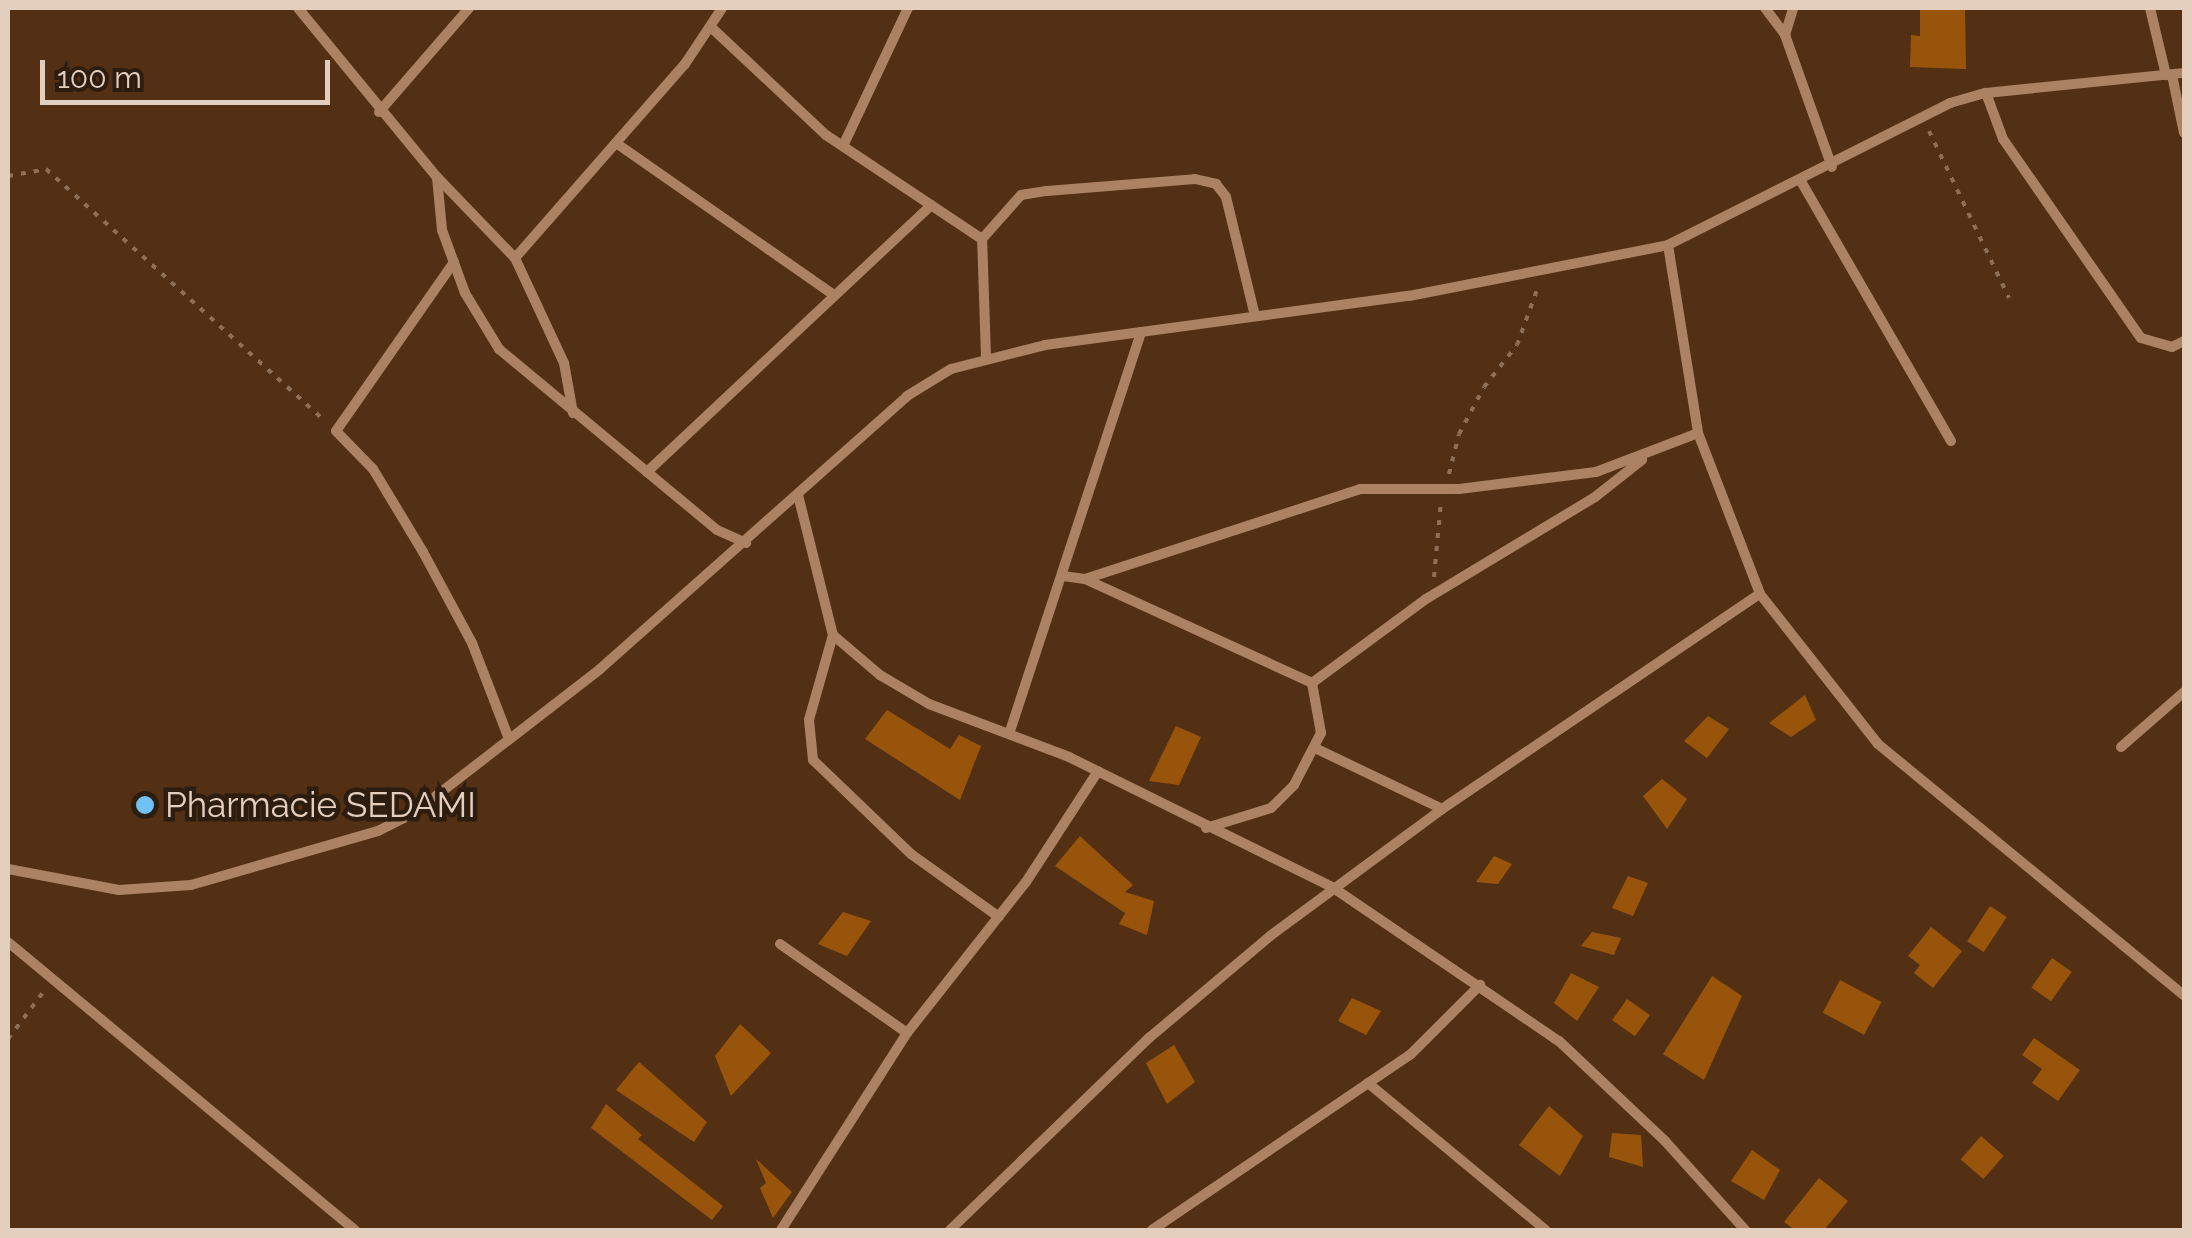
<!DOCTYPE html>
<html>
<head>
<meta charset="utf-8">
<style>
  body { margin:0 }
  #map { position:relative; width:2192px; height:1238px; overflow:hidden; background:#533013; font-family:Raleway,sans-serif }
  div>[style] { position:absolute }
  [style*='--x'] { left:calc(var(--x)*1px); top:calc(var(--y)*1px); width:calc(var(--w)*1px); rotate:calc(var(--a)*1deg) }
  .building>* { inset:0; background:#99540c; transform-origin:0 0 }
  .path>* { height:4px; margin-top:-2px; transform-origin:0; background:repeating-linear-gradient(90deg,#8e7059 0 5px,transparent 0 13px) }
  .minor>* { height:10px; margin:-5px; padding:0 5px; transform-origin:5px; border-radius:5px; background:#ab8263 }
  .dots>* { width:28px; height:28px; translate:-50% -50%; box-sizing:border-box; border:5px solid #2d1d11; border-radius:50% }
  span { translate:-50% -50%; white-space:nowrap; text-align:center; line-height:1.15; -webkit-text-stroke:9px #2d1d11; paint-order:stroke }
  .poi-label { font-size:35px; color:#e4cebe }
  .left { translate:0 -50%; text-align:left }
  .frame { position:absolute; inset:0; border:10px solid #e4cebe; pointer-events:none }
  .scale { position:absolute; left:40px; top:60px; width:290px; height:45px; box-sizing:border-box; border:5px solid #e4cebe; border-top:0; padding-left:12px; font-size:30px; line-height:35px; white-space:nowrap; color:#e4cebe; -webkit-text-stroke:8px #2d1d11; paint-order:stroke }
</style>
</head>
<body>
<div id="map">
  <div class="building">
    <div style="clip-path:polygon(1920px 8px,1965px 8px,1966px 69px,1910px 67px,1911px 35px,1920px 36px)"></div>
    <div style="clip-path:polygon(1805px 695px,1816px 720px,1791px 737px,1769px 723px)"></div>
    <div style="clip-path:polygon(887px 710px,950px 749px,959px 735px,981px 746px,960px 800px,865px 739px)"></div>
    <div style="clip-path:polygon(1708px 716px,1729px 729px,1707px 758px,1684px 741px)"></div>
    <div style="clip-path:polygon(1176px 726px,1201px 737px,1179px 785px,1149px 781px)"></div>
    <div style="clip-path:polygon(1662px 779px,1687px 799px,1667px 829px,1643px 796px)"></div>
    <div style="clip-path:polygon(1080px 836px,1133px 885px,1125px 892px,1154px 901px,1147px 935px,1119px 924px,1125px 913px,1055px 866px)"></div>
    <div style="clip-path:polygon(1494px 856px,1512px 864px,1498px 884px,1476px 882px)"></div>
    <div style="clip-path:polygon(1628px 876px,1648px 883px,1633px 916px,1612px 908px)"></div>
    <div style="left:1990px;top:906px;width:20px;height:42px;rotate:33deg"></div>
    <div style="clip-path:polygon(843px 912px,871px 921px,847px 956px,818px 944px)"></div>
    <div style="clip-path:polygon(1931px 927px,1962px 951px,1933px 988px,1914px 973px,1920px 965px,1908px 956px)"></div>
    <div style="clip-path:polygon(1592px 932px,1621px 938px,1614px 955px,1581px 946px)"></div>
    <div style="left:2052px;top:958px;width:24px;height:36px;rotate:35deg"></div>
    <div style="clip-path:polygon(1571px 973px,1599px 987px,1577px 1021px,1554px 1003px)"></div>
    <div style="clip-path:polygon(1712px 976px,1742px 996px,1704px 1080px,1663px 1054px)"></div>
    <div style="left:1840px;top:980px;width:47px;height:37px;rotate:28deg"></div>
    <div style="clip-path:polygon(1352px 998px,1381px 1011px,1366px 1035px,1338px 1021px)"></div>
    <div style="left:1627px;top:999px;width:28px;height:26px;rotate:35deg"></div>
    <div style="clip-path:polygon(740px 1024px,771px 1053px,731px 1096px,715px 1056px)"></div>
    <div style="clip-path:polygon(2034px 1038px,2080px 1070px,2058px 1101px,2032px 1083px,2042px 1069px,2022px 1055px)"></div>
    <div style="clip-path:polygon(1174px 1045px,1195px 1082px,1167px 1104px,1146px 1063px)"></div>
    <div style="clip-path:polygon(639px 1062px,707px 1122px,694px 1142px,616px 1090px)"></div>
    <div style="clip-path:polygon(606px 1104px,642px 1135px,638px 1139px,723px 1206px,712px 1220px,591px 1128px)"></div>
    <div style="clip-path:polygon(1549px 1106px,1583px 1136px,1560px 1176px,1519px 1145px)"></div>
    <div style="clip-path:polygon(1612px 1133px,1641px 1135px,1643px 1167px,1609px 1157px)"></div>
    <div style="left:1981px;top:1136px;width:30px;height:31px;rotate:41deg"></div>
    <div style="clip-path:polygon(1752px 1150px,1780px 1170px,1764px 1200px,1731px 1181px)"></div>
    <div style="clip-path:polygon(756px 1159px,792px 1192px,773px 1218px,760px 1188px,766px 1183px)"></div>
    <div style="clip-path:polygon(1819px 1178px,1848px 1201px,1824px 1230px,1795px 1230px,1784px 1222px)"></div>
  </div>
  <div class="path">
    <div style="--x:1929;--y:131;--w:185;--a:64.4"></div>
    <div style="--x:8;--y:176;--w:39;--a:-10"></div>
    <div style="--x:46;--y:169;--w:376;--a:42.1"></div>
    <div style="--x:1449;--y:474;--w:41;--a:-76"></div>
    <div style="--x:1459;--y:434;--w:53;--a:-62"></div>
    <div style="--x:1484;--y:387;--w:53;--a:-51.8"></div>
    <div style="--x:1517;--y:345;--w:62;--a:-70.1"></div>
    <div style="--x:1434;--y:577;--w:75;--a:-84.7"></div>
    <div style="--x:8;--y:1039;--w:60;--a:-53.1"></div>
  </div>
  <div class="minor">
    <div style="--x:298;--y:8;--w:219;--a:50.6"></div>
    <div style="--x:437;--y:177;--w:53;--a:84.6"></div>
    <div style="--x:442;--y:230;--w:67;--a:69.9"></div>
    <div style="--x:465;--y:293;--w:66;--a:58.7"></div>
    <div style="--x:499;--y:349;--w:283;--a:39.7"></div>
    <div style="--x:717;--y:530;--w:32;--a:24"></div>
    <div style="--x:1765;--y:8;--w:34;--a:53"></div>
    <div style="--x:1785;--y:35;--w:140;--a:70.4"></div>
    <div style="--x:2150;--y:8;--w:69;--a:76.6"></div>
    <div style="--x:713;--y:29;--w:155;--a:43.2"></div>
    <div style="--x:826;--y:135;--w:187;--a:33.7"></div>
    <div style="--x:1785;--y:35;--w:28;--a:-73"></div>
    <div style="--x:2172;--y:75;--w:59;--a:78.3"></div>
    <div style="--x:1986;--y:93;--w:49;--a:69.7"></div>
    <div style="--x:2003;--y:139;--w:242;--a:55.3"></div>
    <div style="--x:2141;--y:338;--w:32;--a:16"></div>
    <div style="--x:2172;--y:347;--w:13;--a:-27"></div>
    <div style="--x:379;--y:112;--w:138;--a:-49.1"></div>
    <div style="--x:616;--y:143;--w:262;--a:34.9"></div>
    <div style="--x:843;--y:146;--w:153;--a:-64.8"></div>
    <div style="--x:437;--y:177;--w:112;--a:46.1"></div>
    <div style="--x:515;--y:258;--w:116;--a:65"></div>
    <div style="--x:564;--y:363;--w:51;--a:79.8"></div>
    <div style="--x:1802;--y:183;--w:298;--a:60"></div>
    <div style="--x:1668;--y:245;--w:190;--a:80.9"></div>
    <div style="--x:1698;--y:433;--w:173;--a:68.9"></div>
    <div style="--x:1760;--y:594;--w:191;--a:51.8"></div>
    <div style="--x:1878;--y:744;--w:396;--a:39.4"></div>
    <div style="--x:515;--y:258;--w:258;--a:-48.8"></div>
    <div style="--x:685;--y:64;--w:67;--a:-56.5"></div>
    <div style="--x:454;--y:262;--w:206;--a:124.9"></div>
    <div style="--x:336;--y:431;--w:53;--a:45.8"></div>
    <div style="--x:373;--y:469;--w:97;--a:58.9"></div>
    <div style="--x:423;--y:552;--w:103;--a:61.7"></div>
    <div style="--x:472;--y:643;--w:103;--a:68.9"></div>
    <div style="--x:986;--y:357;--w:118;--a:-91.9"></div>
    <div style="--x:982;--y:239;--w:59;--a:-48.4"></div>
    <div style="--x:1021;--y:195;--w:26;--a:-9"></div>
    <div style="--x:1047;--y:191;--w:148;--a:-4.6"></div>
    <div style="--x:1195;--y:179;--w:22;--a:13"></div>
    <div style="--x:1216;--y:184;--w:16;--a:52"></div>
    <div style="--x:1226;--y:197;--w:122;--a:76.3"></div>
    <div style="--x:647;--y:472;--w:390;--a:-43.2"></div>
    <div style="--x:798;--y:495;--w:144;--a:76"></div>
    <div style="--x:833;--y:635;--w:62;--a:40.4"></div>
    <div style="--x:880;--y:675;--w:57;--a:30.6"></div>
    <div style="--x:929;--y:704;--w:150;--a:20.7"></div>
    <div style="--x:1069;--y:757;--w:293;--a:26.3"></div>
    <div style="--x:1332;--y:887;--w:274;--a:34.2"></div>
    <div style="--x:1559;--y:1041;--w:146;--a:43.3"></div>
    <div style="--x:1665;--y:1141;--w:120;--a:48"></div>
    <div style="--x:1063;--y:576;--w:22;--a:8"></div>
    <div style="--x:1085;--y:579;--w:250;--a:24.6"></div>
    <div style="--x:1085;--y:579;--w:289;--a:-18.1"></div>
    <div style="--x:1360;--y:489;--w:99;--a:0"></div>
    <div style="--x:1459;--y:489;--w:138;--a:-7.1"></div>
    <div style="--x:1596;--y:472;--w:109;--a:-20.9"></div>
    <div style="--x:833;--y:635;--w:88;--a:105.8"></div>
    <div style="--x:809;--y:720;--w:40;--a:84.3"></div>
    <div style="--x:813;--y:760;--w:136;--a:43.8"></div>
    <div style="--x:911;--y:854;--w:108;--a:35.6"></div>
    <div style="--x:1312;--y:683;--w:142;--a:-36.4"></div>
    <div style="--x:1426;--y:599;--w:197;--a:-31.1"></div>
    <div style="--x:1595;--y:497;--w:60;--a:-38.2"></div>
    <div style="--x:1010;--y:731;--w:420;--a:-71.8"></div>
    <div style="--x:2121;--y:747;--w:84;--a:-41.1"></div>
    <div style="--x:1317;--y:749;--w:139;--a:25.6"></div>
    <div style="--x:1206;--y:828;--w:68;--a:-17.1"></div>
    <div style="--x:1271;--y:808;--w:33;--a:-45"></div>
    <div style="--x:1294;--y:785;--w:59;--a:-62.6"></div>
    <div style="--x:1321;--y:733;--w:51;--a:-100.2"></div>
    <div style="--x:8;--y:869;--w:113;--a:10.7"></div>
    <div style="--x:119;--y:890;--w:72;--a:-4"></div>
    <div style="--x:191;--y:885;--w:195;--a:-16.1"></div>
    <div style="--x:378;--y:831;--w:40;--a:-26.6"></div>
    <div style="--x:414;--y:813;--w:235;--a:-37.7"></div>
    <div style="--x:600;--y:669;--w:411;--a:-41.6"></div>
    <div style="--x:907;--y:396;--w:52;--a:-31.5"></div>
    <div style="--x:951;--y:369;--w:97;--a:-14.3"></div>
    <div style="--x:1045;--y:345;--w:367;--a:-7.7"></div>
    <div style="--x:1409;--y:296;--w:264;--a:-11.1"></div>
    <div style="--x:1668;--y:245;--w:316;--a:-26.7"></div>
    <div style="--x:1950;--y:103;--w:37;--a:-16"></div>
    <div style="--x:1986;--y:93;--w:199;--a:-5.8"></div>
    <div style="--x:8;--y:942;--w:451;--a:39.7"></div>
    <div style="--x:780;--y:944;--w:155;--a:35"></div>
    <div style="--x:1368;--y:1083;--w:231;--a:39.6"></div>
    <div style="--x:781;--y:1230;--w:234;--a:-57.4"></div>
    <div style="--x:907;--y:1033;--w:192;--a:-51.8"></div>
    <div style="--x:1026;--y:882;--w:132;--a:-57"></div>
    <div style="--x:950;--y:1230;--w:277;--a:-44"></div>
    <div style="--x:1149;--y:1038;--w:158;--a:-40.1"></div>
    <div style="--x:1270;--y:936;--w:214;--a:-36.4"></div>
    <div style="--x:1442;--y:809;--w:384;--a:-34.1"></div>
    <div style="--x:1152;--y:1230;--w:313;--a:-34.2"></div>
    <div style="--x:1411;--y:1054;--w:98;--a:-45"></div>
  </div>
  <div class="dots">
    <div style="left:145px;top:805px;background:#71c1f5"></div>
  </div>
  <div class="poi-label">
    <span class="left" style="left:165px;top:805px">Pharmacie SEDAMI</span>
  </div>
  <div class="frame"></div>
  <div class="scale">100 m</div>
</div>
</body>
</html>
